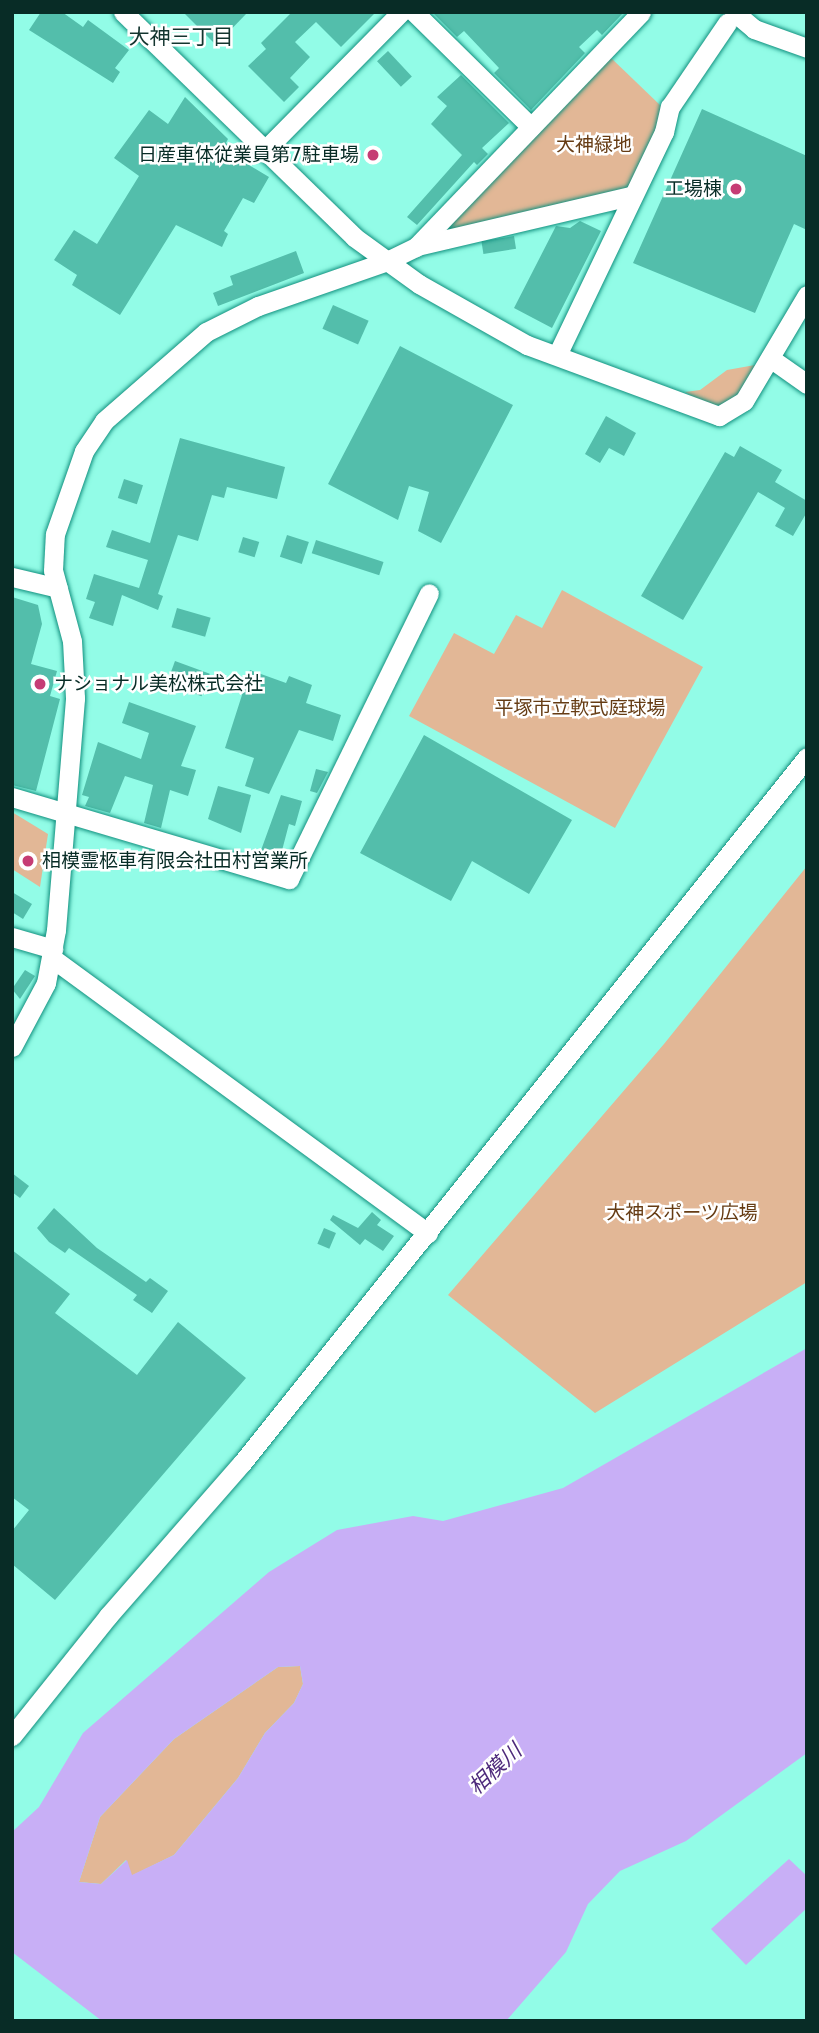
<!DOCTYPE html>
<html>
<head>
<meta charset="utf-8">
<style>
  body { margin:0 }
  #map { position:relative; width:819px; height:2033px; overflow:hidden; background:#92fce7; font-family:"DejaVu Sans","Noto Sans JP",sans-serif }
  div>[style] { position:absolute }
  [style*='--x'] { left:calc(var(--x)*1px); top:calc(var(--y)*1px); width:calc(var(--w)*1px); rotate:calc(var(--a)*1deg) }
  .green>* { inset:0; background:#e2b796 }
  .water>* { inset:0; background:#c8aff6 }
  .building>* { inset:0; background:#53beab; transform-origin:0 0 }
  .roads { filter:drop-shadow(0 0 2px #11907e) drop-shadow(0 0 2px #11907e) }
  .minor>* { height:19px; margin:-9.5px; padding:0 9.5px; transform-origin:9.5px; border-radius:9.5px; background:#fff }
  .dots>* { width:19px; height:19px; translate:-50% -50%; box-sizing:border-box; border:4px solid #fff; border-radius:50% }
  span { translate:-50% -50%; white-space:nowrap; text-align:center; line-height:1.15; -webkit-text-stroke:5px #fff; paint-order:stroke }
  .park-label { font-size:19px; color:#663c14 }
  .poi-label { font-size:19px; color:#082c26 }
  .right { translate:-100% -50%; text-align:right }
  .left { translate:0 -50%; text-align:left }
  .neighbourhood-label { font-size:21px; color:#13352f }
  .water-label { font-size:21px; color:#4d297b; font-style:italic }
  .frame { position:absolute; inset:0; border:14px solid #082c26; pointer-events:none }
</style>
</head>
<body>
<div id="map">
  <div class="green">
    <div style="clip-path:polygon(609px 56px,661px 106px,665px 121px,628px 190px,428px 240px)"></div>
    <div style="clip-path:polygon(755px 365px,741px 393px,726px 406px,705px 404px,685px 392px,700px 390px,727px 370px)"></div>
    <div style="clip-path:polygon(562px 590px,703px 667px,615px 828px,409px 716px,454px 633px,494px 654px,516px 615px,542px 628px)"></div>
    <div style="clip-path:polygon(12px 812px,48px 834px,40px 887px,12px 869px)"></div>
    <div style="clip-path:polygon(807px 866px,807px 1282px,595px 1413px,448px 1295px,664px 1044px)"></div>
    <div style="clip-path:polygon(300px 1666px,303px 1684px,294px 1703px,265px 1733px,238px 1778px,174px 1855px,131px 1876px,126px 1860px,101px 1884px,79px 1882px,100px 1817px,174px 1739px,278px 1667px)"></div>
  </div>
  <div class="water">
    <div style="clip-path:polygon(evenodd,807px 1348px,807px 1753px,686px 1841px,620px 1871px,588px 1904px,566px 1952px,506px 2021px,102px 2021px,12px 1952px,12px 1832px,39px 1807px,83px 1733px,269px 1572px,337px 1530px,413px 1516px,443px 1521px,563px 1488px,807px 1348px,300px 1666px,303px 1684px,294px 1703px,265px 1733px,238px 1778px,174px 1855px,132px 1875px,127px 1860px,101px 1884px,79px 1882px,100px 1817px,174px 1739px,278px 1667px,300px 1666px)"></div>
    <div style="clip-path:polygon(789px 1859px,807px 1876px,807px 1908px,746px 1965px,711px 1929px)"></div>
  </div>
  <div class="building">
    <div style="clip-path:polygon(41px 12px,62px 12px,83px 27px,88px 20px,129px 50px,115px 68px,120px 72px,113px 83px,29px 30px)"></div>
    <div style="clip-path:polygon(183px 12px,248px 12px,216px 45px)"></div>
    <div style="clip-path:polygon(292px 12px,376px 12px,341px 47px,316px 22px,295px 42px,310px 57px,290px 78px,299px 87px,284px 102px,248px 66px,266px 49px,261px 43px)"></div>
    <div style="clip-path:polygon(432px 12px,624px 12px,602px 35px,597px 30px,579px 47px,585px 53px,531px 110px,494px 73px,499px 68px,464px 31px,457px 37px)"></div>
    <div style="left:388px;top:51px;width:35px;height:15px;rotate:47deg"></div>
    <div style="clip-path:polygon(461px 75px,509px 123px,482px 148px,488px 154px,477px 165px,474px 162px,417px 225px,407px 217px,462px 155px,431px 124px,447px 106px,437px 97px)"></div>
    <div style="clip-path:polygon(185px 97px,228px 139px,226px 143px,245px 155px,242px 161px,269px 177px,254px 203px,243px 198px,224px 231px,228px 234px,222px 247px,176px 225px,120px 315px,72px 285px,77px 275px,54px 260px,74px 230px,97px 244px,139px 176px,114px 158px,149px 110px,168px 124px)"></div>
    <div style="clip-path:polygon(702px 109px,807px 156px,807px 230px,794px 224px,755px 313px,633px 263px)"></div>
    <div style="clip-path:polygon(580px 221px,601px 231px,552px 328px,514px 308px,556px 226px,570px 228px)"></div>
    <div style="left:514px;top:236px;width:13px;height:33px;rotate:81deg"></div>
    <div style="clip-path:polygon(296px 251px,304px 273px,218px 306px,213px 293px,233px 285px,230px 276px)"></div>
    <div style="left:333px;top:305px;width:39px;height:26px;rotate:24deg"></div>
    <div style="clip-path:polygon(400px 346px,513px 405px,441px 543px,418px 531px,429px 492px,409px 486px,398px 520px,328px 484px)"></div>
    <div style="clip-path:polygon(606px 416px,636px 433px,624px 456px,609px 448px,600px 463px,585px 454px)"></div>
    <div style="clip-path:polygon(180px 438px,285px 467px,277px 499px,227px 487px,224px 498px,212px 495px,198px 541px,178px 535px,158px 594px,163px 596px,158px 610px,122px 595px,113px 626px,89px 618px,95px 602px,86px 599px,94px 574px,139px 588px,148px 560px,106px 547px,112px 530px,150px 543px)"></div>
    <div style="clip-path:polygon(740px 446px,782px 470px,775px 482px,807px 501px,807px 512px,793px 536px,775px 526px,785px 508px,758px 492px,683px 620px,641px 596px,725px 452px,734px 457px)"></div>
    <div style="left:124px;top:479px;width:20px;height:20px;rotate:18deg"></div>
    <div style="left:287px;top:535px;width:23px;height:23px;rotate:18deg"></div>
    <div style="left:243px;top:537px;width:17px;height:16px;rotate:17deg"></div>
    <div style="left:316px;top:540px;width:71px;height:14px;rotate:18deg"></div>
    <div style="clip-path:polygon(12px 597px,38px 605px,42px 624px,31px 664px,57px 671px,50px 696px,60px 699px,36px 791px,12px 785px)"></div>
    <div style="left:177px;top:608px;width:35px;height:20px;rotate:16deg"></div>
    <div style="left:175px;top:661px;width:37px;height:24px;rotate:20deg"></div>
    <div style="clip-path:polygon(250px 670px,286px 683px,289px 676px,312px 685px,306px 703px,341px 715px,333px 741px,299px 730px,269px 794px,245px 786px,254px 758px,225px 748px)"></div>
    <div style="clip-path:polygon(129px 702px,196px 726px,181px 766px,196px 770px,188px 796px,170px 790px,161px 828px,144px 823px,153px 785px,125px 776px,110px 813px,85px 806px,89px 797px,82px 795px,98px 742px,141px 759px,149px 733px,122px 723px)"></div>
    <div style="clip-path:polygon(424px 735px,572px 820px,529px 894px,472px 861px,451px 901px,360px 853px)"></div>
    <div style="clip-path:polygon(316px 769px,328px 772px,317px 793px,310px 791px)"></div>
    <div style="clip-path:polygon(218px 786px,251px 795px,241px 833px,208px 819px)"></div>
    <div style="clip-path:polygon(281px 795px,302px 801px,295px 826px,289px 824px,280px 858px,260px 853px)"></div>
    <div style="clip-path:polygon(12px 892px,32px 904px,23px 919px,12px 912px)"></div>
    <div style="clip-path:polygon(25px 970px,35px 976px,20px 999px,12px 989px)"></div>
    <div style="clip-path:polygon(12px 1173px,29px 1186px,20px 1198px,12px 1192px)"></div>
    <div style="clip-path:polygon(54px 1208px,97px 1248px,146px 1282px,150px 1278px,168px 1291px,152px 1313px,133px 1300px,137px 1295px,69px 1248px,65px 1253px,49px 1242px,37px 1228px)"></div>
    <div style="clip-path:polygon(372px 1212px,381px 1220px,377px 1225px,394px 1236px,383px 1251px,365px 1239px,360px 1245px,330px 1220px,333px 1215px,358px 1228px)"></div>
    <div style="left:324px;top:1228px;width:13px;height:17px;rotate:23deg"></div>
    <div style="clip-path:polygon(12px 1250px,70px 1294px,55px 1313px,137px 1375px,178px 1322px,246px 1378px,55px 1600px,12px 1564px,12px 1531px,29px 1510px,12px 1497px)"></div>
  </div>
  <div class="roads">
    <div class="minor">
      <div style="--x:123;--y:12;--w:322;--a:44.2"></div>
      <div style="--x:354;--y:237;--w:80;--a:35.9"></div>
      <div style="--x:419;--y:284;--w:124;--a:29.5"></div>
      <div style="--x:527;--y:345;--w:205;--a:20.3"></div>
      <div style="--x:719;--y:416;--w:29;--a:-31"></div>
      <div style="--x:744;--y:401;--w:123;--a:-59.3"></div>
      <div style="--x:414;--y:12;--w:164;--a:44.5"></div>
      <div style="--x:734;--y:12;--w:26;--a:40"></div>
      <div style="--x:754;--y:29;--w:56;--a:19.7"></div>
      <div style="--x:264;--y:151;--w:195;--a:-45.4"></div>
      <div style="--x:417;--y:246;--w:220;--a:-13.2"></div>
      <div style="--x:560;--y:349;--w:241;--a:-64.4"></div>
      <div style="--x:664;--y:132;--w:26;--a:-77"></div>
      <div style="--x:670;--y:107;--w:102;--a:-55.8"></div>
      <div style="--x:770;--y:358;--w:45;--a:35.1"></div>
      <div style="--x:12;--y:577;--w:47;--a:13.4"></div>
      <div style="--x:12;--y:797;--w:289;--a:16.5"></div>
      <div style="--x:289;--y:879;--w:318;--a:-63.9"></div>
      <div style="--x:12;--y:937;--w:43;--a:16.3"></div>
      <div style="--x:52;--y:958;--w:466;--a:36.2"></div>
      <div style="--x:12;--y:1047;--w:72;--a:-62"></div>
      <div style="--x:46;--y:983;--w:54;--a:-79.3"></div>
      <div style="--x:56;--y:930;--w:233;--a:-85.3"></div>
      <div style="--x:75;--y:698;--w:57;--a:-93"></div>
      <div style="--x:72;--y:641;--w:73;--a:-105"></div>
      <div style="--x:53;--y:570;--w:36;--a:-87"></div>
      <div style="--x:55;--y:534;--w:88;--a:-70.7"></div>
      <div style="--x:84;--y:451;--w:36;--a:-56"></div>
      <div style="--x:104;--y:421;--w:135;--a:-41.1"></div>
      <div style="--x:206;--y:332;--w:58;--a:-26.6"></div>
      <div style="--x:258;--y:306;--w:137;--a:-19.2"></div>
      <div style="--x:387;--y:261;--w:32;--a:-26"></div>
      <div style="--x:416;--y:247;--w:325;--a:-46.2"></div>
      <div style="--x:12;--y:1736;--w:154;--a:-51.3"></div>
      <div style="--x:108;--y:1616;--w:203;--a:-48.8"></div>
      <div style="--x:242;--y:1463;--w:904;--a:-51.33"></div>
    </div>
  </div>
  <div class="dots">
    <div style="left:373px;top:155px;background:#c63c74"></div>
    <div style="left:736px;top:189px;background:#c63c74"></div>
    <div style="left:40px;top:684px;background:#c63c74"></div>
    <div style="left:28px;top:861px;background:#c63c74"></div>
  </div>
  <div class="park-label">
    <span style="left:594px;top:145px">大神緑地</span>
    <span style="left:580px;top:708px">平塚市立軟式庭球場</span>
    <span style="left:682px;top:1213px">大神スポーツ広場</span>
  </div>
  <div class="poi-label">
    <span class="right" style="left:359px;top:155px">日産車体従業員第7駐車場</span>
    <span class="right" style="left:722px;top:189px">工場棟</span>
    <span class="left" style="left:54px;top:684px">ナショナル美松株式会社</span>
    <span class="left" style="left:42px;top:861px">相模霊柩車有限会社田村営業所</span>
  </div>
  <div class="neighbourhood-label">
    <span style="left:181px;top:37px">大神三丁目</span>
  </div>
  <div class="water-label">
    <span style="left:495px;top:1769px;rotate:-43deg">相模川</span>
  </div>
  <div class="frame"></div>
</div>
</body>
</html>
